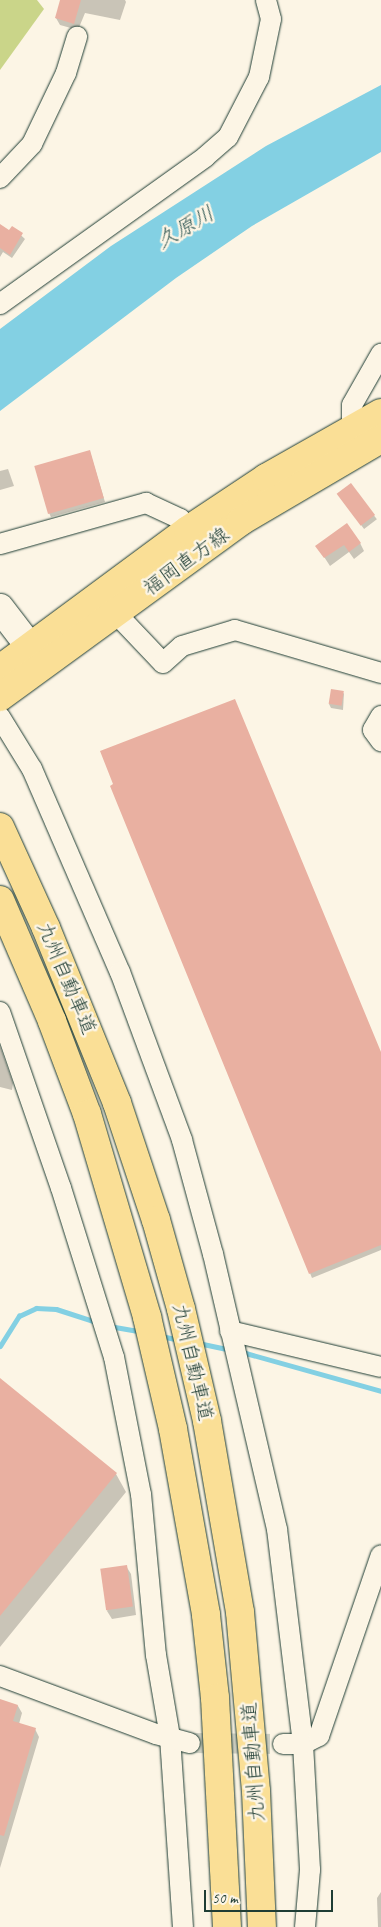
<!DOCTYPE html>
<html>
<head>
<meta charset="utf-8">
<style>
  body { margin:0 }
  #map { position:relative; width:381px; height:1927px; overflow:hidden; background:#fcf5e5; font-family:Caveat,"Klee One",sans-serif }
  div>[style] { position:absolute }
  [style*='--x'] { left:calc(var(--x)*1px); top:calc(var(--y)*1px); width:calc(var(--w)*1px); rotate:calc(var(--a)*1deg) }
  .green>* { inset:0; background:#cad589 }
  .water>* { inset:0; background:#83d0e3 }
  .shadow>* { inset:0; background:#0003; transform-origin:0 0 }
  .stream>* { height:5px; margin:-2.5px; padding:0 2.5px; transform-origin:2.5px; border-radius:2.5px; background:#83d0e3 }
  .building>* { inset:0; background:#e9b0a1; transform-origin:0 0 }
  .street-tunnel>* { height:20px; margin-top:-10px; transform-origin:0; background:repeating-linear-gradient(90deg,#d0d0c2 0 20px,transparent 0 30px) }
  .roads { filter:drop-shadow(0 0 1px #1f3d34) drop-shadow(0 0 1px #1f3d34) }
  .street>* { height:20px; margin:-10px; padding:0 10px; transform-origin:10px; border-radius:10px; background:#fcf5e5 }
  .secondary>* { height:28px; margin:-14px; padding:0 14px; transform-origin:14px; border-radius:14px; background:#fcf5e5 }
  .primary>* { height:28px; margin:-14px; padding:0 14px; transform-origin:14px; border-radius:14px; background:#fadf96 }
  .highway>* { height:28px; margin:-14px; padding:0 14px; transform-origin:14px; border-radius:14px; background:#fadf96 }
  span { translate:-50% -50%; white-space:nowrap; text-align:center; line-height:1.15; -webkit-text-stroke:5px #fcf5e5; paint-order:stroke }
  .street-label { font-size:20px; color:#1f3d34 }
  .water-label { font-size:21px; color:#335a57; font-style:italic }
  .scale { position:absolute; left:204px; top:1890px; width:129px; height:22px; box-sizing:border-box; border:2px solid #1f3d34; border-top:0; padding-left:6px; font-size:15px; line-height:18px; white-space:nowrap; color:#1f3d34; -webkit-text-stroke:4px #fcf5e5; paint-order:stroke }
</style>
</head>
<body>
<div id="map">
  <div class="green">
    <div style="clip-path:polygon(0 0,37px 0,44px 9px,0 70px)"></div>
  </div>
  <div class="water">
    <div style="clip-path:polygon(381px 85px,381px 152px,252px 226px,176px 278px,0 411px,0 329px,111px 246px,266px 146px)"></div>
  </div>
  <div class="shadow">
    <div style="clip-path:polygon(61px 0,125px 0,126px 2px,120px 20px,85px 13px,78px 30px,60px 25px,56px 18px)"></div>
    <div style="clip-path:polygon(0 225px,9px 232px,13px 228px,25px 239px,12px 258px,3px 252px,0 257px)"></div>
    <div style="clip-path:polygon(90px 452px,105px 502px,51px 517px,49px 513px)"></div>
    <div style="clip-path:polygon(8px 469px,14px 486px,0 490px,0 471px)"></div>
    <div style="left:351px;top:485px;width:43px;height:16px;rotate:53deg"></div>
    <div style="clip-path:polygon(360px 543px,364px 551px,354px 559px,349px 552px,330px 566px,317px 546px)"></div>
    <div style="clip-path:polygon(344px 693px,343px 710px,331px 708px,329px 704px)"></div>
    <div style="clip-path:polygon(111px 786px,381px 1055px,381px 1250px,312px 1278px)"></div>
    <div style="clip-path:polygon(0 1046px,13px 1083px,12px 1090px,0 1087px)"></div>
    <div style="clip-path:polygon(0 1386px,116px 1474px,126px 1492px,0 1647px)"></div>
    <div style="clip-path:polygon(126px 1566px,131px 1574px,136px 1615px,112px 1619px,107px 1611px)"></div>
    <div style="clip-path:polygon(0 1700px,18px 1706px,22px 1713px,19px 1724px,35px 1729px,39px 1737px,0 1868px)"></div>
    <div style="clip-path:polygon(381px 1892px,381px 1927px,378px 1927px,377px 1898px)"></div>
  </div>
  <div class="stream">
    <div style="--x:109;--y:1326;--w:35;--a:10"></div>
    <div style="--x:161;--y:1336;--w:19;--a:12"></div>
    <div style="--x:198;--y:1343;--w:34;--a:12"></div>
    <div style="--x:0;--y:1346;--w:36;--a:-58"></div>
    <div style="--x:19;--y:1316;--w:19;--a:-25"></div>
    <div style="--x:36;--y:1308;--w:20;--a:3"></div>
    <div style="--x:56;--y:1309;--w:45;--a:18"></div>
    <div style="--x:242;--y:1352;--w:144;--a:15.7"></div>
  </div>
  <div class="building">
    <div style="clip-path:polygon(60px 0,81px 0,74px 24px,55px 18px)"></div>
    <div style="clip-path:polygon(0 224px,9px 230px,12px 226px,23px 233px,10px 255px,0 248px)"></div>
    <div style="left:90px;top:450px;width:50px;height:58px;rotate:74deg"></div>
    <div style="left:351px;top:483px;width:40px;height:18px;rotate:53deg"></div>
    <div style="clip-path:polygon(347px 523px,361px 543px,349px 552px,344px 545px,324px 558px,315px 546px)"></div>
    <div style="left:331px;top:689px;width:13px;height:15px;rotate:9deg"></div>
    <div style="clip-path:polygon(235px 699px,381px 1052px,381px 1245px,309px 1274px,110px 786px,113px 784px,100px 751px)"></div>
    <div style="clip-path:polygon(0 1378px,117px 1473px,0 1616px)"></div>
    <div style="left:127px;top:1565px;width:42px;height:27px;rotate:82deg"></div>
    <div style="clip-path:polygon(0 1699px,18px 1705px,13px 1721px,36px 1728px,4px 1836px,0 1835px)"></div>
  </div>
  <div class="street-tunnel">
    <div style="--x:190;--y:1743;--w:93;--a:0.6"></div>
  </div>
  <div class="roads">
    <div class="street">
      <div style="--x:0;--y:178;--w:47;--a:-46.7"></div>
      <div style="--x:32;--y:144;--w:79;--a:-64.4"></div>
      <div style="--x:66;--y:73;--w:38;--a:-73"></div>
      <div style="--x:0;--y:304;--w:252;--a:-35.6"></div>
      <div style="--x:205;--y:157;--w:30;--a:-41"></div>
      <div style="--x:228;--y:137;--w:68;--a:-62.7"></div>
      <div style="--x:259;--y:77;--w:59;--a:-78.3"></div>
      <div style="--x:271;--y:19;--w:20;--a:-105"></div>
      <div style="--x:352;--y:428;--w:23;--a:-90"></div>
      <div style="--x:352;--y:405;--w:59;--a:-60.4"></div>
      <div style="--x:0;--y:544;--w:152;--a:-15.7"></div>
      <div style="--x:146;--y:503;--w:38;--a:25"></div>
      <div style="--x:180;--y:519;--w:14;--a:54"></div>
      <div style="--x:107;--y:604;--w:81;--a:46.5"></div>
      <div style="--x:163;--y:663;--w:25;--a:-42"></div>
      <div style="--x:182;--y:646;--w:55;--a:-16.8"></div>
      <div style="--x:235;--y:630;--w:152;--a:16.4"></div>
      <div style="--x:381;--y:716;--w:16;--a:120"></div>
      <div style="--x:373;--y:730;--w:14;--a:54"></div>
      <div style="--x:0;--y:717;--w:61;--a:58.4"></div>
      <div style="--x:32;--y:769;--w:221;--a:66.6"></div>
      <div style="--x:120;--y:972;--w:179;--a:69.7"></div>
      <div style="--x:182;--y:1140;--w:118;--a:74.8"></div>
      <div style="--x:213;--y:1254;--w:282;--a:76.9"></div>
      <div style="--x:277;--y:1529;--w:217;--a:83.1"></div>
      <div style="--x:303;--y:1744;--w:126;--a:86.8"></div>
      <div style="--x:310;--y:1870;--w:57;--a:95"></div>
      <div style="--x:0;--y:1012;--w:186;--a:70.9"></div>
      <div style="--x:61;--y:1188;--w:177;--a:72.6"></div>
      <div style="--x:114;--y:1357;--w:140;--a:78.9"></div>
      <div style="--x:141;--y:1494;--w:162;--a:84.7"></div>
      <div style="--x:156;--y:1655;--w:83;--a:80.3"></div>
      <div style="--x:170;--y:1737;--w:190;--a:86.1"></div>
      <div style="--x:230;--y:1331;--w:155;--a:13.4"></div>
      <div style="--x:0;--y:1676;--w:166;--a:20.4"></div>
      <div style="--x:156;--y:1734;--w:35;--a:15"></div>
      <div style="--x:283;--y:1744;--w:20;--a:0"></div>
      <div style="--x:303;--y:1744;--w:18;--a:-27"></div>
      <div style="--x:319;--y:1736;--w:191;--a:-71.1"></div>
    </div>
    <div class="secondary">
      <div style="--x:0;--y:608;--w:71;--a:52.5"></div>
    </div>
    <div class="primary">
      <div style="--x:0;--y:669;--w:234;--a:-36.5"></div>
      <div style="--x:188;--y:530;--w:94;--a:-33.7"></div>
      <div style="--x:266;--y:478;--w:132;--a:-29.5"></div>
      <div style="--x:0;--y:697;--w:298;--a:-36.1"></div>
      <div style="--x:241;--y:521;--w:162;--a:-30.4"></div>
    </div>
    <div class="highway">
      <div style="--x:0;--y:827;--w:111;--a:65.5"></div>
      <div style="--x:46;--y:928;--w:189;--a:67.9"></div>
      <div style="--x:117;--y:1103;--w:123;--a:71.6"></div>
      <div style="--x:156;--y:1220;--w:92;--a:74.3"></div>
      <div style="--x:181;--y:1309;--w:115;--a:76.9"></div>
      <div style="--x:207;--y:1421;--w:194;--a:80.2"></div>
      <div style="--x:240;--y:1612;--w:180;--a:84.9"></div>
      <div style="--x:256;--y:1791;--w:136;--a:87.5"></div>
      <div style="--x:0;--y:900;--w:132;--a:66.7"></div>
      <div style="--x:52;--y:1021;--w:99;--a:69.4"></div>
      <div style="--x:87;--y:1114;--w:212;--a:73.5"></div>
      <div style="--x:147;--y:1317;--w:115;--a:76.9"></div>
      <div style="--x:173;--y:1429;--w:189;--a:79.9"></div>
      <div style="--x:206;--y:1615;--w:83;--a:83.8"></div>
      <div style="--x:215;--y:1698;--w:229;--a:87"></div>
    </div>
  </div>
  <div class="street-label">
    <span style="left:186px;top:561px;rotate:-36deg">福岡直方線</span>
    <span style="left:67px;top:978px;rotate:67deg">九州自動車道</span>
    <span style="left:193px;top:1362px;rotate:77deg">九州自動車道</span>
    <span style="left:253px;top:1762px;rotate:-94deg">九州自動車道</span>
  </div>
  <div class="water-label">
    <span style="left:185px;top:227px;rotate:-30deg">久原川</span>
  </div>
  <div class="scale">50 m</div>
</div>
</body>
</html>
